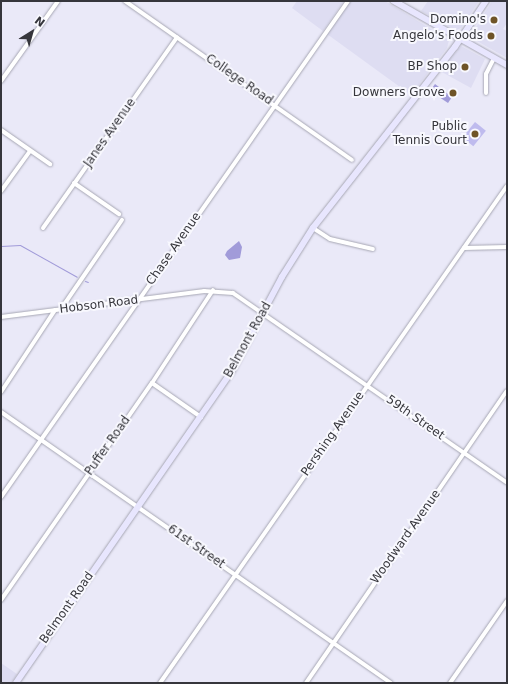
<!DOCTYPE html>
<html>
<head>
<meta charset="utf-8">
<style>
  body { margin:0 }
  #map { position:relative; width:508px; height:684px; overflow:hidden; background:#eae9f8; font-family:"DejaVu Sans",sans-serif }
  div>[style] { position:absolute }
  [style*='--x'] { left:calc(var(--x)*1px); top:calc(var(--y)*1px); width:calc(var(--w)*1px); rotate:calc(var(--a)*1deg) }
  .built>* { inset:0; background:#deddf2 }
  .green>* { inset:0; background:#bfbbee; transform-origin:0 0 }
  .water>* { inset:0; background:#a19bd9 }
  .stream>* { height:1px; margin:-0.5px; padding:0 0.5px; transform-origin:0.5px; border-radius:0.5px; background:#a19bd9 }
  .roads { filter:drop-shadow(0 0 1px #a7a7b4) drop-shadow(0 0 1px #a7a7b4) }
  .minor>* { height:4px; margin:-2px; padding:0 2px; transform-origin:2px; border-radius:2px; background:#fff }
  .secondary>* { height:5.5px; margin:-2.75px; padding:0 2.75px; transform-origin:2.75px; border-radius:2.75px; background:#e8e6fe }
  .dots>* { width:11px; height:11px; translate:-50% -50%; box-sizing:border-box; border:2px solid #f8f8fe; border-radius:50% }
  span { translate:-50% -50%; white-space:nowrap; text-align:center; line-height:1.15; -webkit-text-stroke:4px #f8f8fe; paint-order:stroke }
  .poi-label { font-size:12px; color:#36363c }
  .right { translate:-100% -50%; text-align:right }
  .street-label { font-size:12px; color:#36363c }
  .frame { position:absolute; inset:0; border:2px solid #36363c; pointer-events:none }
  .north { position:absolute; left:12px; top:12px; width:40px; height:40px; -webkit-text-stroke:3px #f8f8fe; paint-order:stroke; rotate:37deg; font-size:11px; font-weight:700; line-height:16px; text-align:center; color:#36363c }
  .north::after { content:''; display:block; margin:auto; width:14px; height:18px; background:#36363c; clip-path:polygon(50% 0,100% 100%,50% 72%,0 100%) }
</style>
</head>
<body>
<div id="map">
  <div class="built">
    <div style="clip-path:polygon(297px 1px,344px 1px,323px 31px,292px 8px)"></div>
    <div style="clip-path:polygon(351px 1px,385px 1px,449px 40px,447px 48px,411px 95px,327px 34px)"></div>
    <div style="clip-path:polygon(428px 1px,479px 1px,461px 28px,456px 30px,421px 11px)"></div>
    <div style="clip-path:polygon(492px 1px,507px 1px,507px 23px,503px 29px,507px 31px,507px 58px,470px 37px)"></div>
    <div style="clip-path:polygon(461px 46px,485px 59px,471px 88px,440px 71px)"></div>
    <div style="clip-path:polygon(1px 663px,17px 674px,11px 683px,1px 683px)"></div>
  </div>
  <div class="green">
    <div style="left:475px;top:122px;width:14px;height:20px;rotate:39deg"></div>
  </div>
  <div class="water">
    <div style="clip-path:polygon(435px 84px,452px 97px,448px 103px,430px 91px)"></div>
    <div style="clip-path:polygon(239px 241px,242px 247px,240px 258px,229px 260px,225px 255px,227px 251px)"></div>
  </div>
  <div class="stream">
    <div style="--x:1;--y:246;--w:19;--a:-3"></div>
    <div style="--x:20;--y:245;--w:65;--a:29.3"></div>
    <div style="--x:85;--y:281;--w:3;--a:18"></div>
  </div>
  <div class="roads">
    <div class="minor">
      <div style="--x:125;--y:1;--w:277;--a:35"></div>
      <div style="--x:1;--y:81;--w:98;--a:-54.5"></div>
      <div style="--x:486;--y:93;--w:19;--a:-90"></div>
      <div style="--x:486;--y:74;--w:18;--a:-63"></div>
      <div style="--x:1;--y:130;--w:60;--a:34.8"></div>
      <div style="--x:74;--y:183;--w:55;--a:34.6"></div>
      <div style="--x:1;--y:191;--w:49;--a:-54.1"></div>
      <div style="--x:43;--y:228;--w:233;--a:-54.9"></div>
      <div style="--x:313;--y:228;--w:20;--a:33"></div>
      <div style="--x:330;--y:239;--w:44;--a:13.1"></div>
      <div style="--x:464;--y:248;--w:43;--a:-1.3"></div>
      <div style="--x:61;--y:309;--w:108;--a:-55.6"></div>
      <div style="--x:1;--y:317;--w:205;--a:-7.3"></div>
      <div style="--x:204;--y:291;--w:29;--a:4"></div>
      <div style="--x:233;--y:293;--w:333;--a:34.7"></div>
      <div style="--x:152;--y:383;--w:60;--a:34.8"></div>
      <div style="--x:1;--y:392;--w:98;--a:-56.6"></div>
      <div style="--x:1;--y:412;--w:475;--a:34.8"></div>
      <div style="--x:1;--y:497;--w:605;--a:-55.02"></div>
      <div style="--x:1;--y:600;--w:264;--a:-55.2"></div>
      <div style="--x:152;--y:383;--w:111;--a:-56.7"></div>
      <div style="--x:160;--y:683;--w:606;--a:-55.08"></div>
      <div style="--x:306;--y:683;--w:354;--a:-55.5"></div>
      <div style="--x:450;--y:683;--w:100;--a:-55.2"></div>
    </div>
    <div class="secondary">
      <div style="--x:394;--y:1;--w:130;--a:29.5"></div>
      <div style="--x:16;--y:683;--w:379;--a:-55.3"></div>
      <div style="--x:232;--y:371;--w:106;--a:-62"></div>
      <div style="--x:282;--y:277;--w:58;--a:-57.7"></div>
      <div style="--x:313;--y:228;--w:230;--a:-51.9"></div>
      <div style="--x:455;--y:47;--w:55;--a:-56"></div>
    </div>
  </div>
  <div class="dots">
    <div style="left:494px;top:20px;background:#6f5427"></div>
    <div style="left:491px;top:36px;background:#6f5427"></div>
    <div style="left:465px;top:67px;background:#6f5427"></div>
    <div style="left:453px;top:93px;background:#6f5427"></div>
    <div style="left:475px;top:134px;background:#6f5427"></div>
  </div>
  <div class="poi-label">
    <span class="right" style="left:486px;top:20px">Domino's</span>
    <span class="right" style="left:483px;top:36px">Angelo's Foods</span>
    <span class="right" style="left:457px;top:67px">BP Shop</span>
    <span class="right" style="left:445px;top:93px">Downers Grove</span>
    <span class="right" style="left:467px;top:134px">Public<br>Tennis Court</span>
  </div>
  <div class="street-label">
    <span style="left:239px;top:80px;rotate:35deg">College Road</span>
    <span style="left:110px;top:133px;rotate:-55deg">Janes Avenue</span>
    <span style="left:174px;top:249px;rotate:-55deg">Chase Avenue</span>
    <span style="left:99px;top:305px;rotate:-7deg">Hobson Road</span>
    <span style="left:248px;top:340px;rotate:-61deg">Belmont Road</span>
    <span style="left:415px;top:418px;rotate:35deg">59th Street</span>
    <span style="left:333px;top:434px;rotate:-55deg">Pershing Avenue</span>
    <span style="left:108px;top:446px;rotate:-55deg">Puffer Road</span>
    <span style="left:406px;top:537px;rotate:-55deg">Woodward Avenue</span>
    <span style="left:196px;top:547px;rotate:35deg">61st Street</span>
    <span style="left:67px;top:608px;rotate:-55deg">Belmont Road</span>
  </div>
  <div class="frame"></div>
  <div class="north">N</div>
</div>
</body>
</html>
